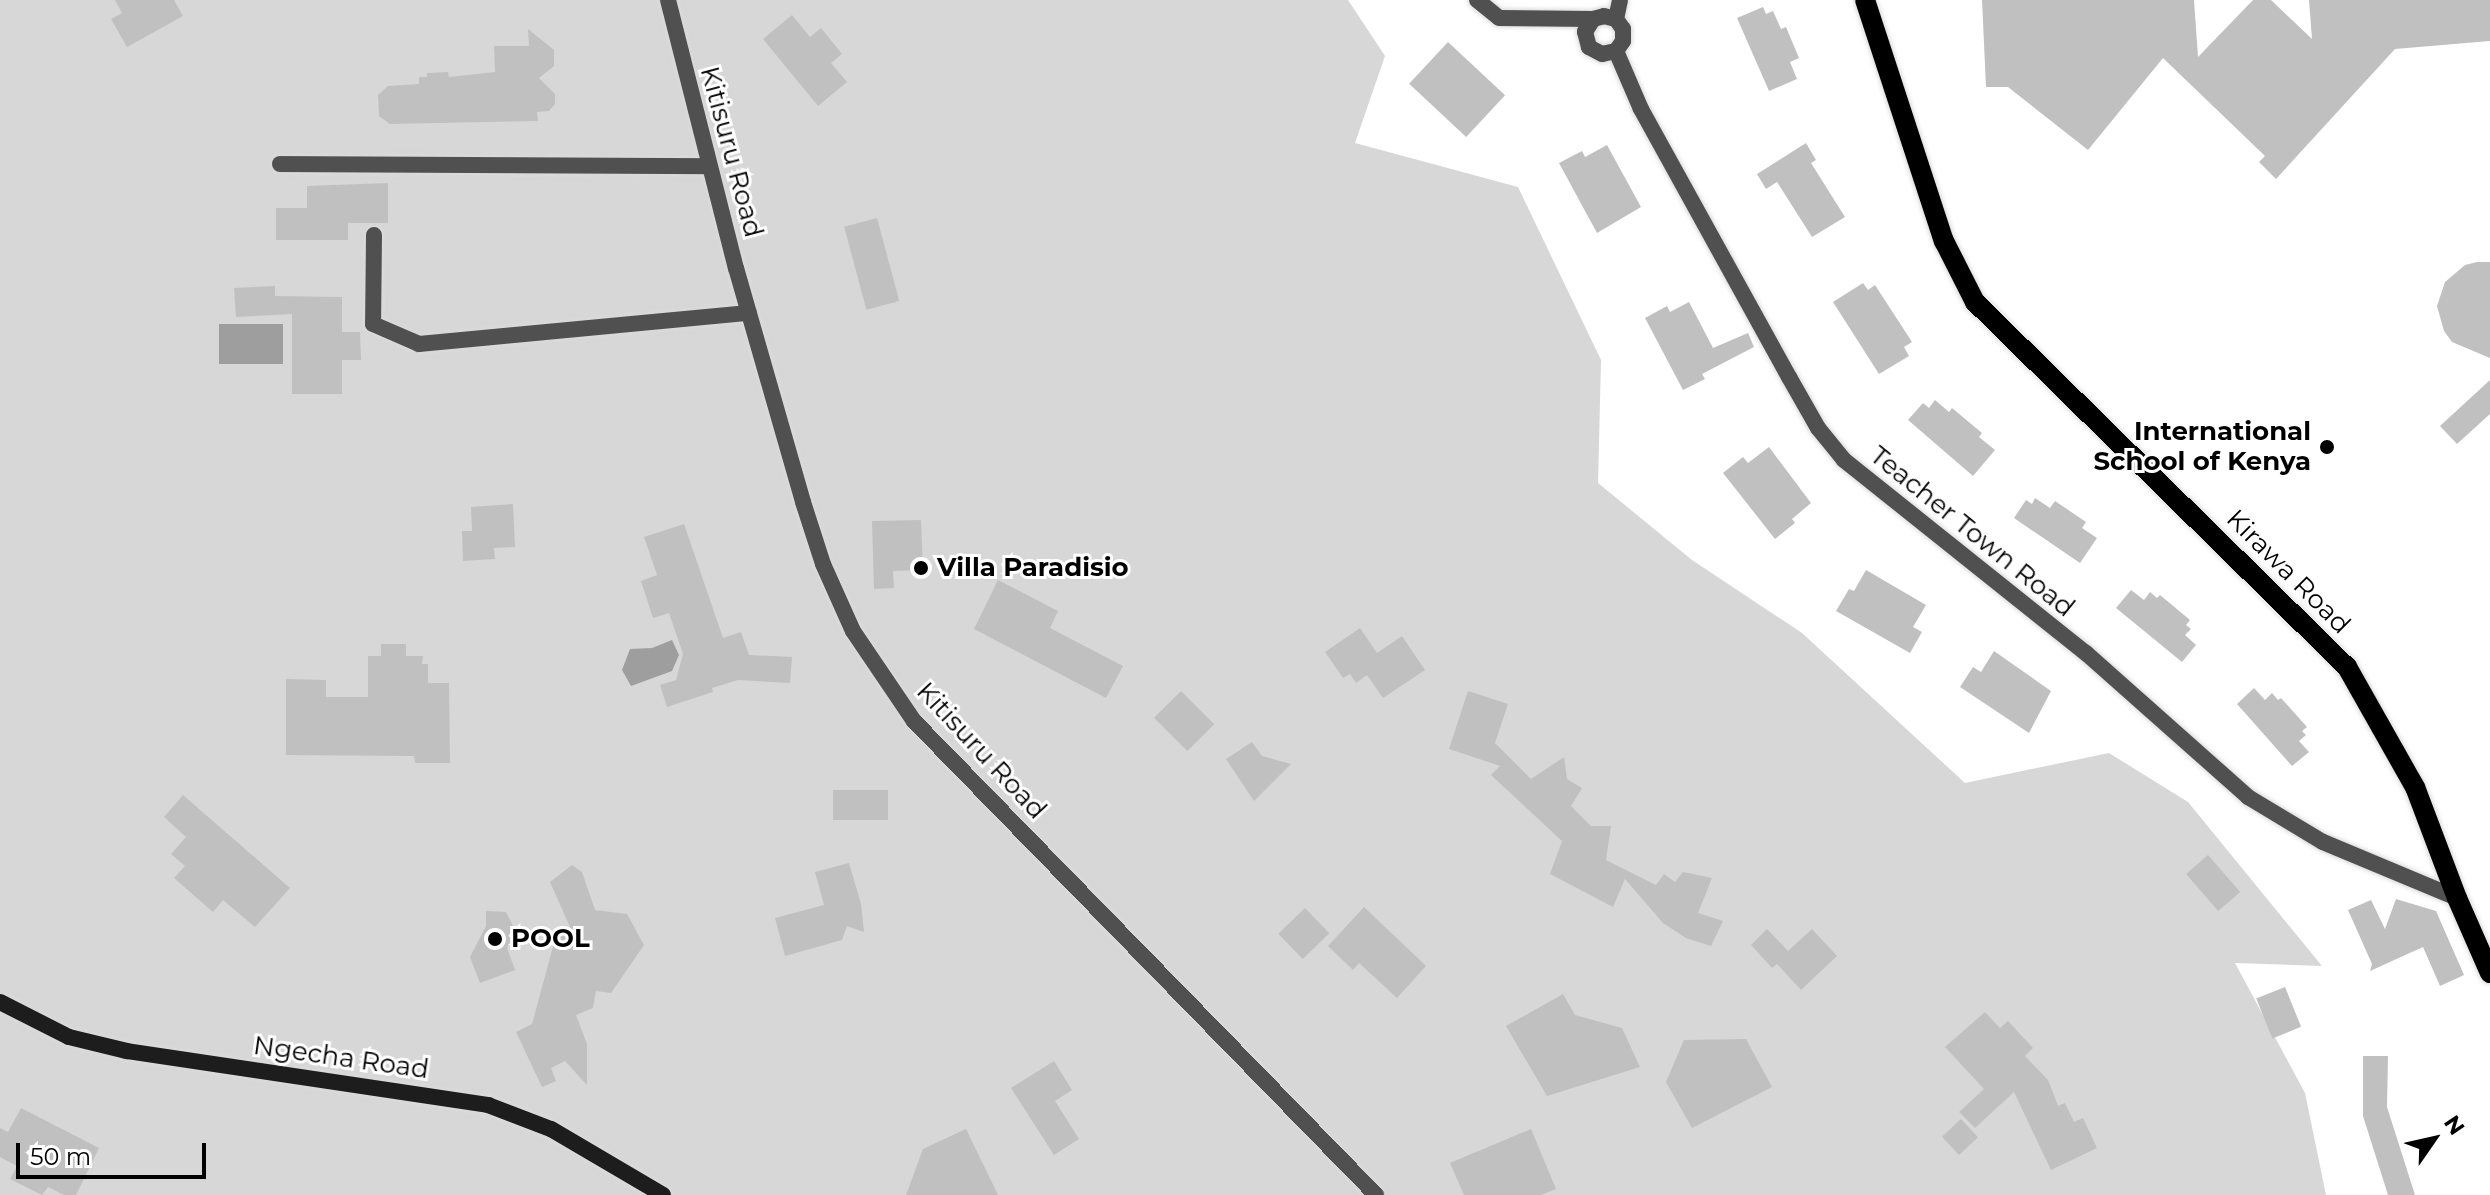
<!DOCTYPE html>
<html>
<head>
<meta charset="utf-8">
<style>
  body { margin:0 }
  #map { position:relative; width:2490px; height:1195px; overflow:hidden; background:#fff; font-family:Montserrat,sans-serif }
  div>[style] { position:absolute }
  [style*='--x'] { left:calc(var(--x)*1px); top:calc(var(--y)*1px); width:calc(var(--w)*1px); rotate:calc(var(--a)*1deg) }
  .green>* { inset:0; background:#d7d7d7 }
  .water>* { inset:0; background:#9e9e9e; transform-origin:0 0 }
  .building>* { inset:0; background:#c0c0c0; transform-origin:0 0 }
  .roads { filter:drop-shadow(0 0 2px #dbdbdb) drop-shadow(0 0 2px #dbdbdb) }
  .minor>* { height:16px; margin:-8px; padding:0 8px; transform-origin:8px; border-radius:8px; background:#505050 }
  .tertiary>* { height:16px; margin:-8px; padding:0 8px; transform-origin:8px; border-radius:8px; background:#505050 }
  .secondary>* { height:16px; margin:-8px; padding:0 8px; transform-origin:8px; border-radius:8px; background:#1d1d1d }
  .primary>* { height:20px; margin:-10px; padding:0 10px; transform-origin:10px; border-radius:10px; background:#000 }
  .dots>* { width:22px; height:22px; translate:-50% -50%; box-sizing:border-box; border:4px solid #fff; border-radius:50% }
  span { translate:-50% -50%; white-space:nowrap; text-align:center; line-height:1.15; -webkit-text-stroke:6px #fff; paint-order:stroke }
  .street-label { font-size:26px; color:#000 }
  .poi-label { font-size:26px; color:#000; font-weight:700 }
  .right { translate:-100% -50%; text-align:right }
  .left { translate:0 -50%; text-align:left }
  .north { position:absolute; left:2394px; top:1099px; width:80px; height:80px; -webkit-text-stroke:6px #fff; paint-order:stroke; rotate:56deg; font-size:22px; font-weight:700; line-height:32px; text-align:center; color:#000 }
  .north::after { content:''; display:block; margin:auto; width:28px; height:36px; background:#000; clip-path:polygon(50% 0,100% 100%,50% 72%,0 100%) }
  .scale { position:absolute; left:16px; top:1143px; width:190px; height:36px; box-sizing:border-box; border:4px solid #000; border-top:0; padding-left:10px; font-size:24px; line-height:28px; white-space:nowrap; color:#000; -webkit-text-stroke:6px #fff; paint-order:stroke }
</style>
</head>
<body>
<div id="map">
  <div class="green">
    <div style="clip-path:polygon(0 0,1348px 0,1385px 56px,1355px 143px,1518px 187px,1601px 360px,1598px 483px,1692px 560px,1802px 633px,1965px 783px,2109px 753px,2188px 802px,2322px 966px,2235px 963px,2305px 1093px,2326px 1195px,0 1195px)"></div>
  </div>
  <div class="water">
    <div style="left:219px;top:324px;width:64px;height:40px"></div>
    <div style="clip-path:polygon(672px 640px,679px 655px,672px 671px,631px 686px,622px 670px,630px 649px,652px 648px)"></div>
  </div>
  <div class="building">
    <div style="clip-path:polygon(115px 0,174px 0,183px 16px,127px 47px,111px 19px,122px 13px)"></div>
    <div style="clip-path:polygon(1982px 0,2194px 0,2198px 57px,2253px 0,2271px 0,2312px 39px,2309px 0,2490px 0,2490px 41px,2395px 49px,2276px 179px,2259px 162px,2265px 156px,2163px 58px,2088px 150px,2008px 87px,1986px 87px)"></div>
    <div style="clip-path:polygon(1763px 7px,1766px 14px,1773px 11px,1781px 29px,1786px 27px,1799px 58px,1790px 62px,1797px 79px,1769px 91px,1737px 18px)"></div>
    <div style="clip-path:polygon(792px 15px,810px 37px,821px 28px,842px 54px,831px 63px,847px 82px,818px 106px,763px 39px)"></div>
    <div style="clip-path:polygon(528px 29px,554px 50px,554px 66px,539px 78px,555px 94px,555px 104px,549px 111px,537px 112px,538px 121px,390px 124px,379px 116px,378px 95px,388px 86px,419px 84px,419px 77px,427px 77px,427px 73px,448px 72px,449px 77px,495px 72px,494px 46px,529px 46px)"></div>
    <div style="left:1448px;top:42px;width:78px;height:57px;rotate:43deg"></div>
    <div style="clip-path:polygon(1806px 143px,1816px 160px,1811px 163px,1845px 217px,1812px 237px,1777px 182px,1766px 189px,1757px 174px)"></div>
    <div style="clip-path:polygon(1607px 145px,1641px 207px,1597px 233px,1559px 163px,1582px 151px,1585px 157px)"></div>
    <div style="clip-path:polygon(388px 183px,388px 223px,348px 223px,348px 240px,276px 240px,276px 208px,307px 208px,307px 186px)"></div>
    <div style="left:877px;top:218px;width:86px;height:34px;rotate:75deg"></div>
    <div style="clip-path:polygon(2477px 262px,2490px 262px,2490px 358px,2452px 342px,2444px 331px,2437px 306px,2445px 282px,2465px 265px)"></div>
    <div style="clip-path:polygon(1863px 283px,1868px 290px,1875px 285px,1912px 342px,1904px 347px,1909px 356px,1879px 374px,1833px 302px)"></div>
    <div style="clip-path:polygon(275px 286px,275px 296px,342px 297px,342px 332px,360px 332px,361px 360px,342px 360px,342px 394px,292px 394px,292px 314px,236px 317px,234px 288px)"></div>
    <div style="clip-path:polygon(1689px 302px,1713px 348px,1748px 333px,1754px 347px,1702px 374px,1705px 379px,1683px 390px,1645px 318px,1667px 306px,1670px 312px)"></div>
    <div style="clip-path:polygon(2490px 380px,2490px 414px,2457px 444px,2440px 426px)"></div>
    <div style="clip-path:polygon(1935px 400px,1949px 412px,1952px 408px,1982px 433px,1979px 437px,1995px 450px,1973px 476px,1908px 420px,1923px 403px,1929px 408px)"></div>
    <div style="clip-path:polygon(1769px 447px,1811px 503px,1792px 519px,1795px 523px,1775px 539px,1723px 473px,1743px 457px,1748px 463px)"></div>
    <div style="clip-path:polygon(2035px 498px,2050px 508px,2055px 501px,2086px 522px,2082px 528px,2097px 538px,2080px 563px,2014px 518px,2026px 500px,2032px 504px)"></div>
    <div style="clip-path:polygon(513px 504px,515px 547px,494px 548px,495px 559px,463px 561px,462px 531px,472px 531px,471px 507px)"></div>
    <div style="clip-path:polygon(921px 520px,923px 570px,893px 571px,894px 588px,874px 589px,872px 521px)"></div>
    <div style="clip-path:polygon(684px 524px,723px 638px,741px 632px,749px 655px,792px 657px,790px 683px,738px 680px,712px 688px,713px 692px,667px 707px,660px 685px,676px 680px,683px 654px,669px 613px,653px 618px,641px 581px,657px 575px,644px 537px)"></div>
    <div style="clip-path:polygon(1866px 570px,1926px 605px,1913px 627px,1922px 632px,1910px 653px,1836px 611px,1849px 589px,1854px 591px)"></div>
    <div style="clip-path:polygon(998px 580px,1058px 611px,1050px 628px,1123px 666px,1106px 698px,974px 629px)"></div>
    <div style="clip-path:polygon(2131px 590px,2144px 600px,2150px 592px,2157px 598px,2160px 595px,2190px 620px,2186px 625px,2191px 629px,2185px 635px,2196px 645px,2182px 662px,2116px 608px)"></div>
    <div style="clip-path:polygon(1360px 628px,1377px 653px,1402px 636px,1425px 670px,1383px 698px,1367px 675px,1356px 683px,1350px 674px,1343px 678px,1325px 652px)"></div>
    <div style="clip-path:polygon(381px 644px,406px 644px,406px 656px,423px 656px,422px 664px,428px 664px,428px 683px,449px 683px,450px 763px,415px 763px,414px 756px,286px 755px,286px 679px,326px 680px,326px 697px,368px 697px,368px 656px,381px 656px)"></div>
    <div style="clip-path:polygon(1994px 651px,2051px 691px,2029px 733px,1960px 687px,1973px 667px,1981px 672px)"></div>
    <div style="clip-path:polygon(2254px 688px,2265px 700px,2272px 693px,2278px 700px,2281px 698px,2307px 727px,2302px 731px,2306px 735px,2299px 741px,2309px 752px,2292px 766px,2237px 704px)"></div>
    <div style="left:1181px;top:691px;width:47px;height:38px;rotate:45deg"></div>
    <div style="clip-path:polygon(1468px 691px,1508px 704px,1495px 743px,1531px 779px,1564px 757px,1567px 779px,1582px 788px,1571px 806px,1591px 826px,1611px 826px,1606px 860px,1656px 885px,1664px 874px,1675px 882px,1683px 872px,1712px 878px,1698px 913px,1723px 921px,1711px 946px,1686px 938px,1663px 923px,1625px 879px,1613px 907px,1550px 874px,1562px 841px,1491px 775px,1500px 766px,1449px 749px)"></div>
    <div style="clip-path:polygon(1252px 742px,1262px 756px,1291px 764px,1254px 801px,1226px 759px)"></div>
    <div style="left:833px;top:790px;width:55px;height:30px"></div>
    <div style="clip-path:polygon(183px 795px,290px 888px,255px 927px,223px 900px,213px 912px,174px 878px,185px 866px,171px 854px,186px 837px,164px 817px)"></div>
    <div style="left:2208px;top:855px;width:49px;height:29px;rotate:49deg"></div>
    <div style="clip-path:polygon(849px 863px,861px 904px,864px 932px,847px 926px,842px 940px,785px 956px,775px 918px,824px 905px,815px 872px)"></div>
    <div style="clip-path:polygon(572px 865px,582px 872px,595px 910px,627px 914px,644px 945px,611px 993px,596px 991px,593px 1008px,576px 1015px,587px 1044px,587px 1085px,565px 1061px,551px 1068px,556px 1081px,542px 1087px,516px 1032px,532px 1024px,557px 932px,570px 927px,550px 882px)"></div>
    <div style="clip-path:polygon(2396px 899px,2436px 911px,2464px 975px,2440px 986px,2423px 947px,2370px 971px,2372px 964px,2348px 910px,2371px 900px,2385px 929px)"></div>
    <div style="clip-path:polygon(1364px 907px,1426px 966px,1397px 998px,1359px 963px,1353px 970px,1328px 946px)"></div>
    <div style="left:1305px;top:908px;width:35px;height:37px;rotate:46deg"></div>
    <div style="clip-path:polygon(486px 911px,506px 912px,515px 930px,507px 948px,515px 970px,480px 983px,470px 957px,486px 926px)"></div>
    <div style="clip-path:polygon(1767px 929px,1788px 951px,1812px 929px,1837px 956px,1801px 990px,1777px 964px,1772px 968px,1751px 945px)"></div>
    <div style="left:2285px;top:987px;width:43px;height:31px;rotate:68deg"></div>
    <div style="clip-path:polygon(1563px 994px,1575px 1015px,1622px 1028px,1640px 1067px,1547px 1096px,1506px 1026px)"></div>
    <div style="clip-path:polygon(1985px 1012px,2000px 1028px,2008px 1021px,2033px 1048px,2025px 1056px,2048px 1080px,2058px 1106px,2065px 1103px,2074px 1122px,2083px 1118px,2097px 1148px,2051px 1170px,2014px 1092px,1975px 1128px,1959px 1112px,1984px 1089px,1945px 1047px)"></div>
    <div style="clip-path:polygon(1746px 1039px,1772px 1087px,1692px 1128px,1666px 1082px,1684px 1040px)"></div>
    <div style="clip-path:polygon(2363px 1056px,2388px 1056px,2387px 1107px,2415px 1195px,2388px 1195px,2363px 1116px)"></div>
    <div style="clip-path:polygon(1054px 1061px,1072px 1090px,1055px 1101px,1079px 1139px,1054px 1155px,1011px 1088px)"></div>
    <div style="clip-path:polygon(21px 1108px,99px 1148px,76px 1195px,64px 1195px,48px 1187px,42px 1195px,10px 1179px,17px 1166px,0 1157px,0 1128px,8px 1132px)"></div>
    <div style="left:1961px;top:1119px;width:25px;height:26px;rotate:47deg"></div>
    <div style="clip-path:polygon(966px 1129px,998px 1195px,906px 1195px,923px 1149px)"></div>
    <div style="clip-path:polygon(1531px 1129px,1556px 1189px,1541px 1195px,1464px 1195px,1450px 1163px)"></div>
  </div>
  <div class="roads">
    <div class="minor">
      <div style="--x:1477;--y:0;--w:28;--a:39"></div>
      <div style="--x:1499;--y:18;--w:94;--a:0.6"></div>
      <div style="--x:1593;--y:19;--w:11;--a:-15"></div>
      <div style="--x:1604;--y:16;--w:12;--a:14"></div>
      <div style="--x:1616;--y:19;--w:12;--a:55"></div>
      <div style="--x:1623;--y:29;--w:12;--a:90"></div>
      <div style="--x:1623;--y:41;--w:12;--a:125"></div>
      <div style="--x:1616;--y:51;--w:14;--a:168"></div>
      <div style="--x:1602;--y:54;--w:15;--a:-152"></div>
      <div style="--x:1589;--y:47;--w:16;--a:-105"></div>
      <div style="--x:1585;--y:32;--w:15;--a:-58"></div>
      <div style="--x:1616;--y:19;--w:19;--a:-78"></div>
      <div style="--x:1616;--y:51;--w:63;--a:66.7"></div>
      <div style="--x:1641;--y:109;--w:306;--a:61.1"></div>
      <div style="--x:1789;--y:377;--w:59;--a:60.4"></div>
      <div style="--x:1818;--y:428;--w:41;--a:50.9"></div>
      <div style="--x:1844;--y:460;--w:310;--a:38.6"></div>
      <div style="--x:2086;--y:653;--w:217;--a:41.6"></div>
      <div style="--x:2248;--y:797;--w:87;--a:31"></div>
      <div style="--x:2323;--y:842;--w:145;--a:22.7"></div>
      <div style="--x:280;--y:164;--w:429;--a:0.3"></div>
      <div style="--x:374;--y:235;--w:89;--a:90.6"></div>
      <div style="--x:373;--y:324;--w:50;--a:23.5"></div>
      <div style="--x:419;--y:344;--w:331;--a:-5.4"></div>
    </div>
    <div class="tertiary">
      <div style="--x:668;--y:0;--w:276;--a:75.8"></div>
      <div style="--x:736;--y:268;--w:243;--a:74"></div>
      <div style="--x:803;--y:502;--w:65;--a:72.1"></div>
      <div style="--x:823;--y:564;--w:73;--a:65.9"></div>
      <div style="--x:853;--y:631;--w:109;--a:55.9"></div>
      <div style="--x:914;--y:721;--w:662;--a:45.73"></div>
    </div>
    <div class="secondary">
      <div style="--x:0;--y:1002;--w:77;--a:26.9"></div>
      <div style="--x:69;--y:1037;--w:60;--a:13.6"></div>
      <div style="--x:127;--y:1051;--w:365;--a:8.5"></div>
      <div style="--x:488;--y:1105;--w:67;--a:20.9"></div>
      <div style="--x:551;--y:1129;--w:130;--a:30.5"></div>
    </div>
    <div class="primary">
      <div style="--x:1865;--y:0;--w:254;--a:71.9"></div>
      <div style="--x:1944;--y:241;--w:68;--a:63.1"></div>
      <div style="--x:1975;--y:302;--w:521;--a:44.46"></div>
      <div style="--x:2347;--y:667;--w:138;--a:60.5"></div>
      <div style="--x:2415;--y:787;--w:119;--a:69.3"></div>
      <div style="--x:2457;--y:898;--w:82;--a:66.3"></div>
    </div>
  </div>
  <div class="dots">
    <div style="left:2327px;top:447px;background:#000"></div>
    <div style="left:921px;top:568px;background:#000"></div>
    <div style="left:495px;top:939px;background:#000"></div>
  </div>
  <div class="street-label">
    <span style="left:731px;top:152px;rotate:75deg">Kitisuru Road</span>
    <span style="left:1972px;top:532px;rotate:39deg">Teacher Town Road</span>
    <span style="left:2288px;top:572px;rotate:45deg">Kirawa Road</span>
    <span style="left:981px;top:751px;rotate:47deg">Kitisuru Road</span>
    <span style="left:341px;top:1058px;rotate:8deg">Ngecha Road</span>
  </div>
  <div class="poi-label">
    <span class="right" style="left:2311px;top:447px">International<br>School of Kenya</span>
    <span class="left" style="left:937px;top:568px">Villa Paradisio</span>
    <span class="left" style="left:511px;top:939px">POOL</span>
  </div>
  <div class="north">N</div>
  <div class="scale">50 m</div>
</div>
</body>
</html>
